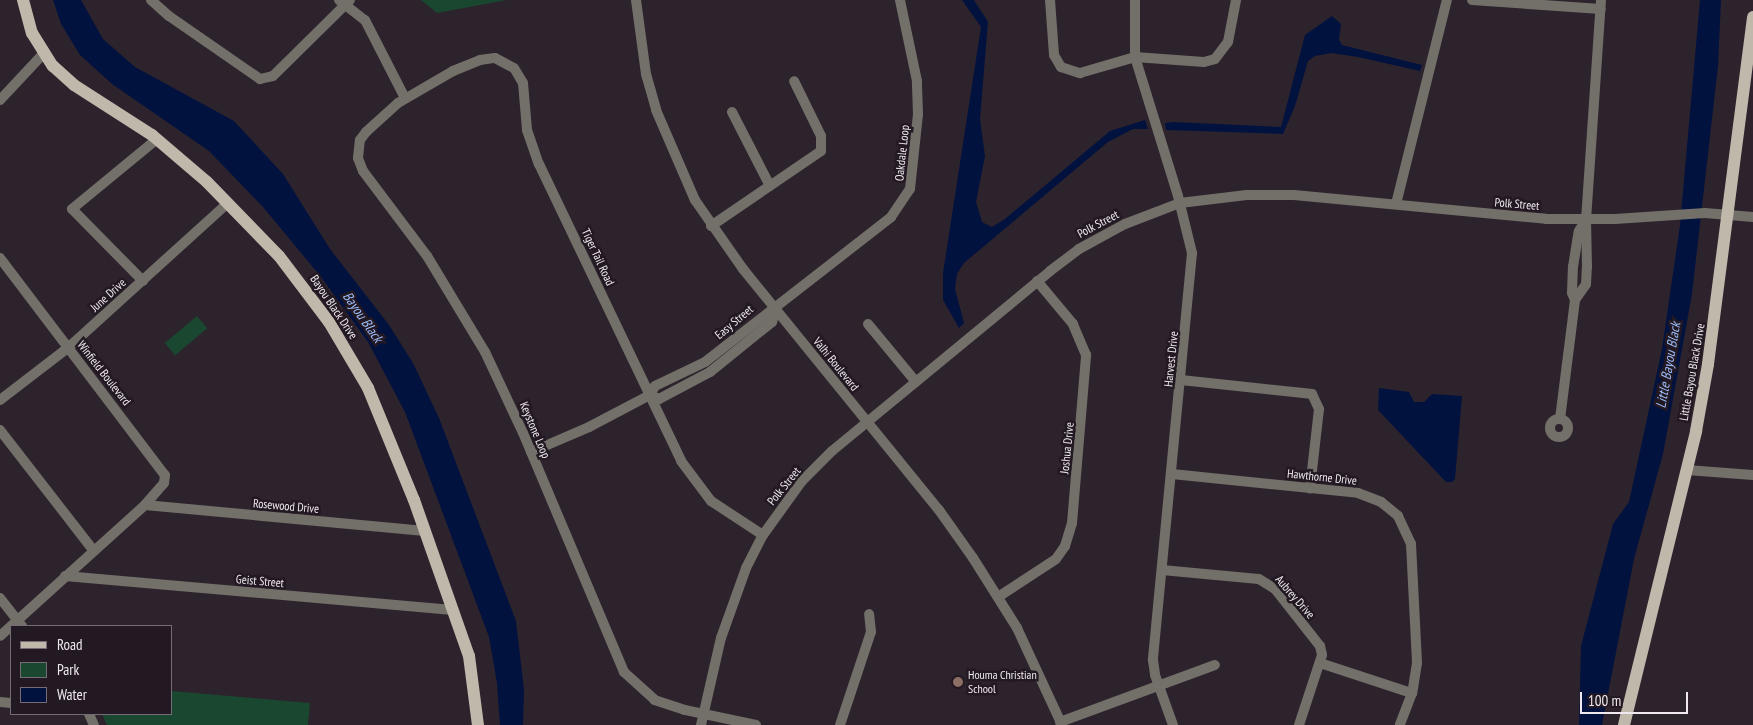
<!DOCTYPE html>
<html>
<head>
<meta charset="utf-8">
<style>
  body { margin:0 }
  #map { position:relative; width:1753px; height:725px; overflow:hidden; background:#2d232d; font-family:"PT Sans Narrow",sans-serif }
  div>[style] { position:absolute }
  [style*='--x'] { left:calc(var(--x)*1px); top:calc(var(--y)*1px); width:calc(var(--w)*1px); rotate:calc(var(--a)*1deg) }
  .green>* { inset:0; background:#1a4730; transform-origin:0 0 }
  .water>* { inset:0; background:#02123f }
  .minor>* { height:10px; margin:-5px; padding:0 5px; transform-origin:5px; border-radius:5px; background:#736f69 }
  .minor>.ring { margin:-5px; padding:0; box-sizing:content-box; background:none; border:10px solid #736f69; border-radius:50% }
  .major>* { height:12px; margin:-6px; padding:0 6px; transform-origin:6px; border-radius:6px; background:#c0b8ab }
  .dots>* { width:14px; height:14px; translate:-50% -50%; box-sizing:border-box; border:2px solid #231923; border-radius:50% }
  span { translate:-50% -50%; white-space:nowrap; text-align:center; line-height:1.15; -webkit-text-stroke:5px #231923; paint-order:stroke }
  .street-label { font-size:12px; color:#f0e8ef }
  .poi-label { font-size:12px; color:#f0e8ef }
  .left { translate:0 -50%; text-align:left }
  .water-label { font-size:14px; color:#9fbffc; font-style:italic }
  .legend { position:absolute; left:10px; top:625px; width:162px; height:90px; box-sizing:border-box; background:#231923; border:1px solid #756c75; margin:0; padding:6px 9px; list-style:none; font-size:15px; color:#f0e8ef }
  .legend li { display:flex; align-items:center; gap:10px; height:25px }
  .legend b { width:25px; border:1px solid #756c75 }
  .scale { position:absolute; left:1580px; top:692px; width:108px; height:22px; box-sizing:border-box; border:2px solid #f0e8ef; border-top:0; padding-left:6px; font-size:15px; line-height:18px; white-space:nowrap; color:#f0e8ef; -webkit-text-stroke:4px #231923; paint-order:stroke }
</style>
</head>
<body>
<div id="map">
  <div class="green">
    <div style="clip-path:polygon(421px 0,507px 0,437px 13px)"></div>
    <div style="left:197px;top:316px;width:16px;height:42px;rotate:50deg"></div>
    <div style="clip-path:polygon(171px 691px,310px 703px,308px 725px,107px 725px,102px 714px,171px 714px)"></div>
  </div>
  <div class="water">
    <div style="clip-path:polygon(53px 0,81px 0,103px 39px,135px 67px,234px 121px,283px 174px,330px 249px,389px 325px,413px 363px,439px 418px,516px 621px,524px 690px,523px 725px,500px 725px,497px 683px,489px 637px,405px 412px,368px 342px,321px 277px,263px 207px,209px 151px,112px 84px,80px 55px,61px 24px)"></div>
    <div style="clip-path:polygon(962px 0,974px 0,988px 22px,980px 119px,985px 156px,976px 202px,982px 222px,992px 227px,1005px 219px,1110px 131px,1145px 120px,1148px 129px,1133px 129px,1108px 142px,964px 263px,957px 274px,955px 289px,964px 323px,959px 328px,943px 300px,943px 273px,981px 27px)"></div>
    <div style="clip-path:polygon(1700px 0,1721px 0,1718px 66px,1692px 294px,1663px 454px,1634px 559px,1602px 725px,1579px 725px,1581px 646px,1613px 524px,1629px 502px,1662px 349px,1680px 225px)"></div>
    <div style="clip-path:polygon(1332px 16px,1341px 24px,1339px 40px,1342px 45px,1422px 65px,1420px 71px,1358px 57px,1331px 53px,1315px 56px,1308px 61px,1295px 106px,1283px 134px,1166px 130px,1165px 123px,1173px 122px,1281px 127px,1305px 35px)"></div>
    <div style="clip-path:polygon(1379px 388px,1409px 392px,1414px 402px,1424px 402px,1432px 394px,1462px 396px,1455px 479px,1452px 482px,1446px 482px,1378px 410px)"></div>
  </div>
  <div class="minor">
    <div style="--x:151;--y:0;--w:24;--a:42"></div>
    <div style="--x:169;--y:16;--w:111;--a:34.7"></div>
    <div style="--x:260;--y:79;--w:13;--a:-13"></div>
    <div style="--x:273;--y:76;--w:108;--a:-44.6"></div>
    <div style="--x:339;--y:0;--w:33;--a:38"></div>
    <div style="--x:365;--y:20;--w:88;--a:62.9"></div>
    <div style="--x:636;--y:0;--w:75;--a:82.3"></div>
    <div style="--x:646;--y:74;--w:37;--a:74"></div>
    <div style="--x:656;--y:110;--w:98;--a:66.6"></div>
    <div style="--x:695;--y:200;--w:84;--a:55.2"></div>
    <div style="--x:743;--y:269;--w:311;--a:50.9"></div>
    <div style="--x:939;--y:510;--w:59;--a:54.7"></div>
    <div style="--x:973;--y:558;--w:83;--a:57.8"></div>
    <div style="--x:1017;--y:628;--w:107;--a:65.1"></div>
    <div style="--x:1050;--y:0;--w:55;--a:85.8"></div>
    <div style="--x:1054;--y:55;--w:14;--a:60"></div>
    <div style="--x:1061;--y:67;--w:20;--a:18"></div>
    <div style="--x:1080;--y:73;--w:57;--a:-16.2"></div>
    <div style="--x:1135;--y:57;--w:69;--a:4.1"></div>
    <div style="--x:1204;--y:62;--w:11;--a:-15"></div>
    <div style="--x:1215;--y:59;--w:21;--a:-53"></div>
    <div style="--x:1228;--y:42;--w:43;--a:-79.2"></div>
    <div style="--x:1135;--y:0;--w:57;--a:90"></div>
    <div style="--x:1135;--y:57;--w:145;--a:72.8"></div>
    <div style="--x:1178;--y:196;--w:59;--a:76.2"></div>
    <div style="--x:1192;--y:253;--w:409;--a:95.5"></div>
    <div style="--x:1153;--y:660;--w:15;--a:82"></div>
    <div style="--x:1155;--y:675;--w:53;--a:70.2"></div>
    <div style="--x:1472;--y:0;--w:129;--a:4"></div>
    <div style="--x:0;--y:100;--w:63;--a:-46.9"></div>
    <div style="--x:732;--y:112;--w:83;--a:62.8"></div>
    <div style="--x:1396;--y:204;--w:210;--a:-76"></div>
    <div style="--x:711;--y:226;--w:133;--a:-34.3"></div>
    <div style="--x:821;--y:151;--w:15;--a:-90"></div>
    <div style="--x:821;--y:136;--w:61;--a:-116.1"></div>
    <div style="--x:0;--y:258;--w:273;--a:52.8"></div>
    <div style="--x:165;--y:475;--w:8;--a:97"></div>
    <div style="--x:164;--y:483;--w:29;--a:131"></div>
    <div style="--x:145;--y:505;--w:195;--a:137.9"></div>
    <div style="--x:143;--y:281;--w:101;--a:-134.6"></div>
    <div style="--x:72;--y:209;--w:110;--a:-39.5"></div>
    <div style="--x:1575;--y:300;--w:19;--a:-55"></div>
    <div style="--x:1586;--y:284;--w:17;--a:-87"></div>
    <div style="--x:1587;--y:267;--w:47;--a:-91.2"></div>
    <div style="--x:1586;--y:220;--w:221;--a:-86.1"></div>
    <div style="--x:868;--y:324;--w:75;--a:50.4"></div>
    <div style="--x:1181;--y:380;--w:132;--a:6.1"></div>
    <div style="--x:1312;--y:394;--w:17;--a:65"></div>
    <div style="--x:1319;--y:409;--w:80;--a:96.5"></div>
    <div style="--x:650;--y:395;--w:10;--a:24"></div>
    <div style="--x:659;--y:399;--w:58;--a:-27.9"></div>
    <div style="--x:710;--y:372;--w:80;--a:-38.9"></div>
    <div style="--x:772;--y:322;--w:14;--a:-73"></div>
    <div style="--x:0;--y:400;--w:87;--a:-37.5"></div>
    <div style="--x:69;--y:347;--w:215;--a:-42.2"></div>
    <div style="--x:1560;--y:419;--w:120;--a:-82.8"></div>
    <div style="--x:1575;--y:300;--w:8;--a:-113"></div>
    <div style="--x:1572;--y:293;--w:26;--a:-88"></div>
    <div style="--x:1573;--y:267;--w:36;--a:-81"></div>
    <div style="--x:1579;--y:231;--w:13;--a:-58"></div>
    <div class="ring" style="left:1550px;top:419px;width:8px;height:8px"></div>
    <div style="--x:0;--y:430;--w:152;--a:52.2"></div>
    <div style="--x:531;--y:452;--w:63;--a:-23.3"></div>
    <div style="--x:589;--y:427;--w:69;--a:-27.7"></div>
    <div style="--x:650;--y:395;--w:10;--a:-61"></div>
    <div style="--x:655;--y:386;--w:55;--a:-25.6"></div>
    <div style="--x:705;--y:362;--w:236;--a:-37.9"></div>
    <div style="--x:891;--y:217;--w:34;--a:-56"></div>
    <div style="--x:910;--y:189;--w:75;--a:-83.9"></div>
    <div style="--x:918;--y:114;--w:33;--a:-92"></div>
    <div style="--x:917;--y:81;--w:83;--a:-101.9"></div>
    <div style="--x:1687;--y:470;--w:66;--a:4.3"></div>
    <div style="--x:1172;--y:474;--w:187;--a:5.8"></div>
    <div style="--x:1358;--y:493;--w:25;--a:21"></div>
    <div style="--x:1381;--y:502;--w:22;--a:39"></div>
    <div style="--x:1398;--y:516;--w:31;--a:65"></div>
    <div style="--x:1411;--y:544;--w:119;--a:87.1"></div>
    <div style="--x:1417;--y:663;--w:30;--a:99"></div>
    <div style="--x:1412;--y:693;--w:34;--a:111"></div>
    <div style="--x:145;--y:505;--w:281;--a:5.3"></div>
    <div style="--x:1162;--y:570;--w:97;--a:5.3"></div>
    <div style="--x:1259;--y:579;--w:19;--a:32"></div>
    <div style="--x:1275;--y:589;--w:73;--a:51.7"></div>
    <div style="--x:1320;--y:646;--w:9;--a:77"></div>
    <div style="--x:1322;--y:655;--w:74;--a:108.2"></div>
    <div style="--x:65;--y:576;--w:389;--a:5"></div>
    <div style="--x:998;--y:597;--w:69;--a:-33.2"></div>
    <div style="--x:1056;--y:559;--w:16;--a:-55"></div>
    <div style="--x:1065;--y:546;--w:24;--a:-73"></div>
    <div style="--x:1072;--y:523;--w:169;--a:-85.2"></div>
    <div style="--x:1086;--y:355;--w:34;--a:-113"></div>
    <div style="--x:1073;--y:324;--w:56;--a:-129.9"></div>
    <div style="--x:0;--y:598;--w:36;--a:52"></div>
    <div style="--x:1320;--y:663;--w:97;--a:18.1"></div>
    <div style="--x:0;--y:702;--w:11;--a:5"></div>
    <div style="--x:89;--y:714;--w:12;--a:66"></div>
    <div style="--x:1060;--y:722;--w:165;--a:-20.2"></div>
    <div style="--x:701;--y:725;--w:89;--a:-77.1"></div>
    <div style="--x:721;--y:638;--w:74;--a:-70.3"></div>
    <div style="--x:746;--y:568;--w:37;--a:-63"></div>
    <div style="--x:763;--y:535;--w:67;--a:-54.2"></div>
    <div style="--x:802;--y:481;--w:42;--a:-45"></div>
    <div style="--x:832;--y:451;--w:283;--a:-39.5"></div>
    <div style="--x:1050;--y:271;--w:36;--a:-37"></div>
    <div style="--x:1079;--y:249;--w:52;--a:-28.5"></div>
    <div style="--x:1125;--y:224;--w:59;--a:-20.9"></div>
    <div style="--x:1180;--y:203;--w:67;--a:-6.8"></div>
    <div style="--x:1247;--y:195;--w:47;--a:0"></div>
    <div style="--x:1294;--y:195;--w:253;--a:5.4"></div>
    <div style="--x:1546;--y:219;--w:69;--a:0"></div>
    <div style="--x:1615;--y:219;--w:90;--a:-3.8"></div>
    <div style="--x:1705;--y:213;--w:48;--a:4.8"></div>
    <div style="--x:756;--y:725;--w:73;--a:-168.1"></div>
    <div style="--x:685;--y:710;--w:32;--a:-162"></div>
    <div style="--x:655;--y:700;--w:42;--a:-137.9"></div>
    <div style="--x:624;--y:672;--w:259;--a:-112.9"></div>
    <div style="--x:523;--y:433;--w:89;--a:-115.1"></div>
    <div style="--x:485;--y:352;--w:112;--a:-121.1"></div>
    <div style="--x:427;--y:256;--w:106;--a:-127"></div>
    <div style="--x:363;--y:171;--w:14;--a:-111"></div>
    <div style="--x:358;--y:158;--w:18;--a:-84"></div>
    <div style="--x:360;--y:140;--w:10;--a:-53"></div>
    <div style="--x:366;--y:132;--w:43;--a:-42.2"></div>
    <div style="--x:398;--y:103;--w:64;--a:-30.2"></div>
    <div style="--x:453;--y:71;--w:29;--a:-22"></div>
    <div style="--x:480;--y:60;--w:15;--a:-8"></div>
    <div style="--x:495;--y:58;--w:21;--a:28"></div>
    <div style="--x:514;--y:68;--w:17;--a:59"></div>
    <div style="--x:523;--y:83;--w:47;--a:85.1"></div>
    <div style="--x:527;--y:130;--w:36;--a:71"></div>
    <div style="--x:539;--y:164;--w:329;--a:64.4"></div>
    <div style="--x:681;--y:461;--w:50;--a:53.1"></div>
    <div style="--x:711;--y:501;--w:62;--a:33.2"></div>
    <div style="--x:840;--y:725;--w:98;--a:-71.6"></div>
    <div style="--x:871;--y:632;--w:18;--a:-96"></div>
  </div>
  <div class="major">
    <div style="--x:23;--y:0;--w:34;--a:75"></div>
    <div style="--x:32;--y:33;--w:39;--a:58"></div>
    <div style="--x:53;--y:66;--w:28;--a:42"></div>
    <div style="--x:74;--y:85;--w:93;--a:32.7"></div>
    <div style="--x:152;--y:135;--w:72;--a:40.5"></div>
    <div style="--x:207;--y:182;--w:103;--a:45.8"></div>
    <div style="--x:279;--y:256;--w:83;--a:52.9"></div>
    <div style="--x:329;--y:322;--w:77;--a:59.4"></div>
    <div style="--x:368;--y:388;--w:121;--a:67.7"></div>
    <div style="--x:414;--y:500;--w:165;--a:70.6"></div>
    <div style="--x:469;--y:656;--w:70;--a:82.6"></div>
    <div style="--x:1624;--y:725;--w:303;--a:-76.2"></div>
    <div style="--x:1696;--y:431;--w:68;--a:-79.8"></div>
    <div style="--x:1708;--y:364;--w:350;--a:-82.6"></div>
  </div>
  <div class="dots">
    <div style="left:958px;top:682px;background:#8d6e63"></div>
  </div>
  <div class="street-label">
    <span style="left:902px;top:153px;rotate:-84deg">Oakdale Loop</span>
    <span style="left:1517px;top:204px;rotate:5deg">Polk Street</span>
    <span style="left:1098px;top:224px;rotate:-28deg">Polk Street</span>
    <span style="left:598px;top:257px;rotate:65deg">Tiger Tail Road</span>
    <span style="left:108px;top:295px;rotate:-42deg">June Drive</span>
    <span style="left:334px;top:307px;rotate:56deg">Bayou Black Drive</span>
    <span style="left:734px;top:322px;rotate:-40deg">Easy Street</span>
    <span style="left:1171px;top:359px;rotate:-84deg">Harvest Drive</span>
    <span style="left:836px;top:364px;rotate:51deg">Valhi Boulevard</span>
    <span style="left:1692px;top:372px;rotate:-80deg">Little Bayou Black Drive</span>
    <span style="left:104px;top:373px;rotate:52deg">Winfield Boulevard</span>
    <span style="left:535px;top:430px;rotate:67deg">Keystone Loop</span>
    <span style="left:1067px;top:448px;rotate:-84deg">Joshua Drive</span>
    <span style="left:1322px;top:477px;rotate:6deg">Hawthorne Drive</span>
    <span style="left:784px;top:486px;rotate:-51deg">Polk Street</span>
    <span style="left:286px;top:506px;rotate:5deg">Rosewood Drive</span>
    <span style="left:260px;top:581px;rotate:5deg">Geist Street</span>
    <span style="left:1295px;top:597px;rotate:49deg">Aubrey Drive</span>
  </div>
  <div class="poi-label">
    <span class="left" style="left:968px;top:682px">Houma Christian<br>School</span>
  </div>
  <div class="water-label">
    <span style="left:363px;top:317px;rotate:55deg">Bayou Black</span>
    <span style="left:1668px;top:365px;rotate:-80deg">Little Bayou Black</span>
  </div>
  <ul class="legend">
  <li><b style="height:6px;background:#c0b8ab"></b>Road</li>
  <li><b style="height:14px;background:#1a4730"></b>Park</li>
  <li><b style="height:14px;background:#02123f"></b>Water</li>
  </ul>
  <div class="scale">100 m</div>
</div>
</body>
</html>
